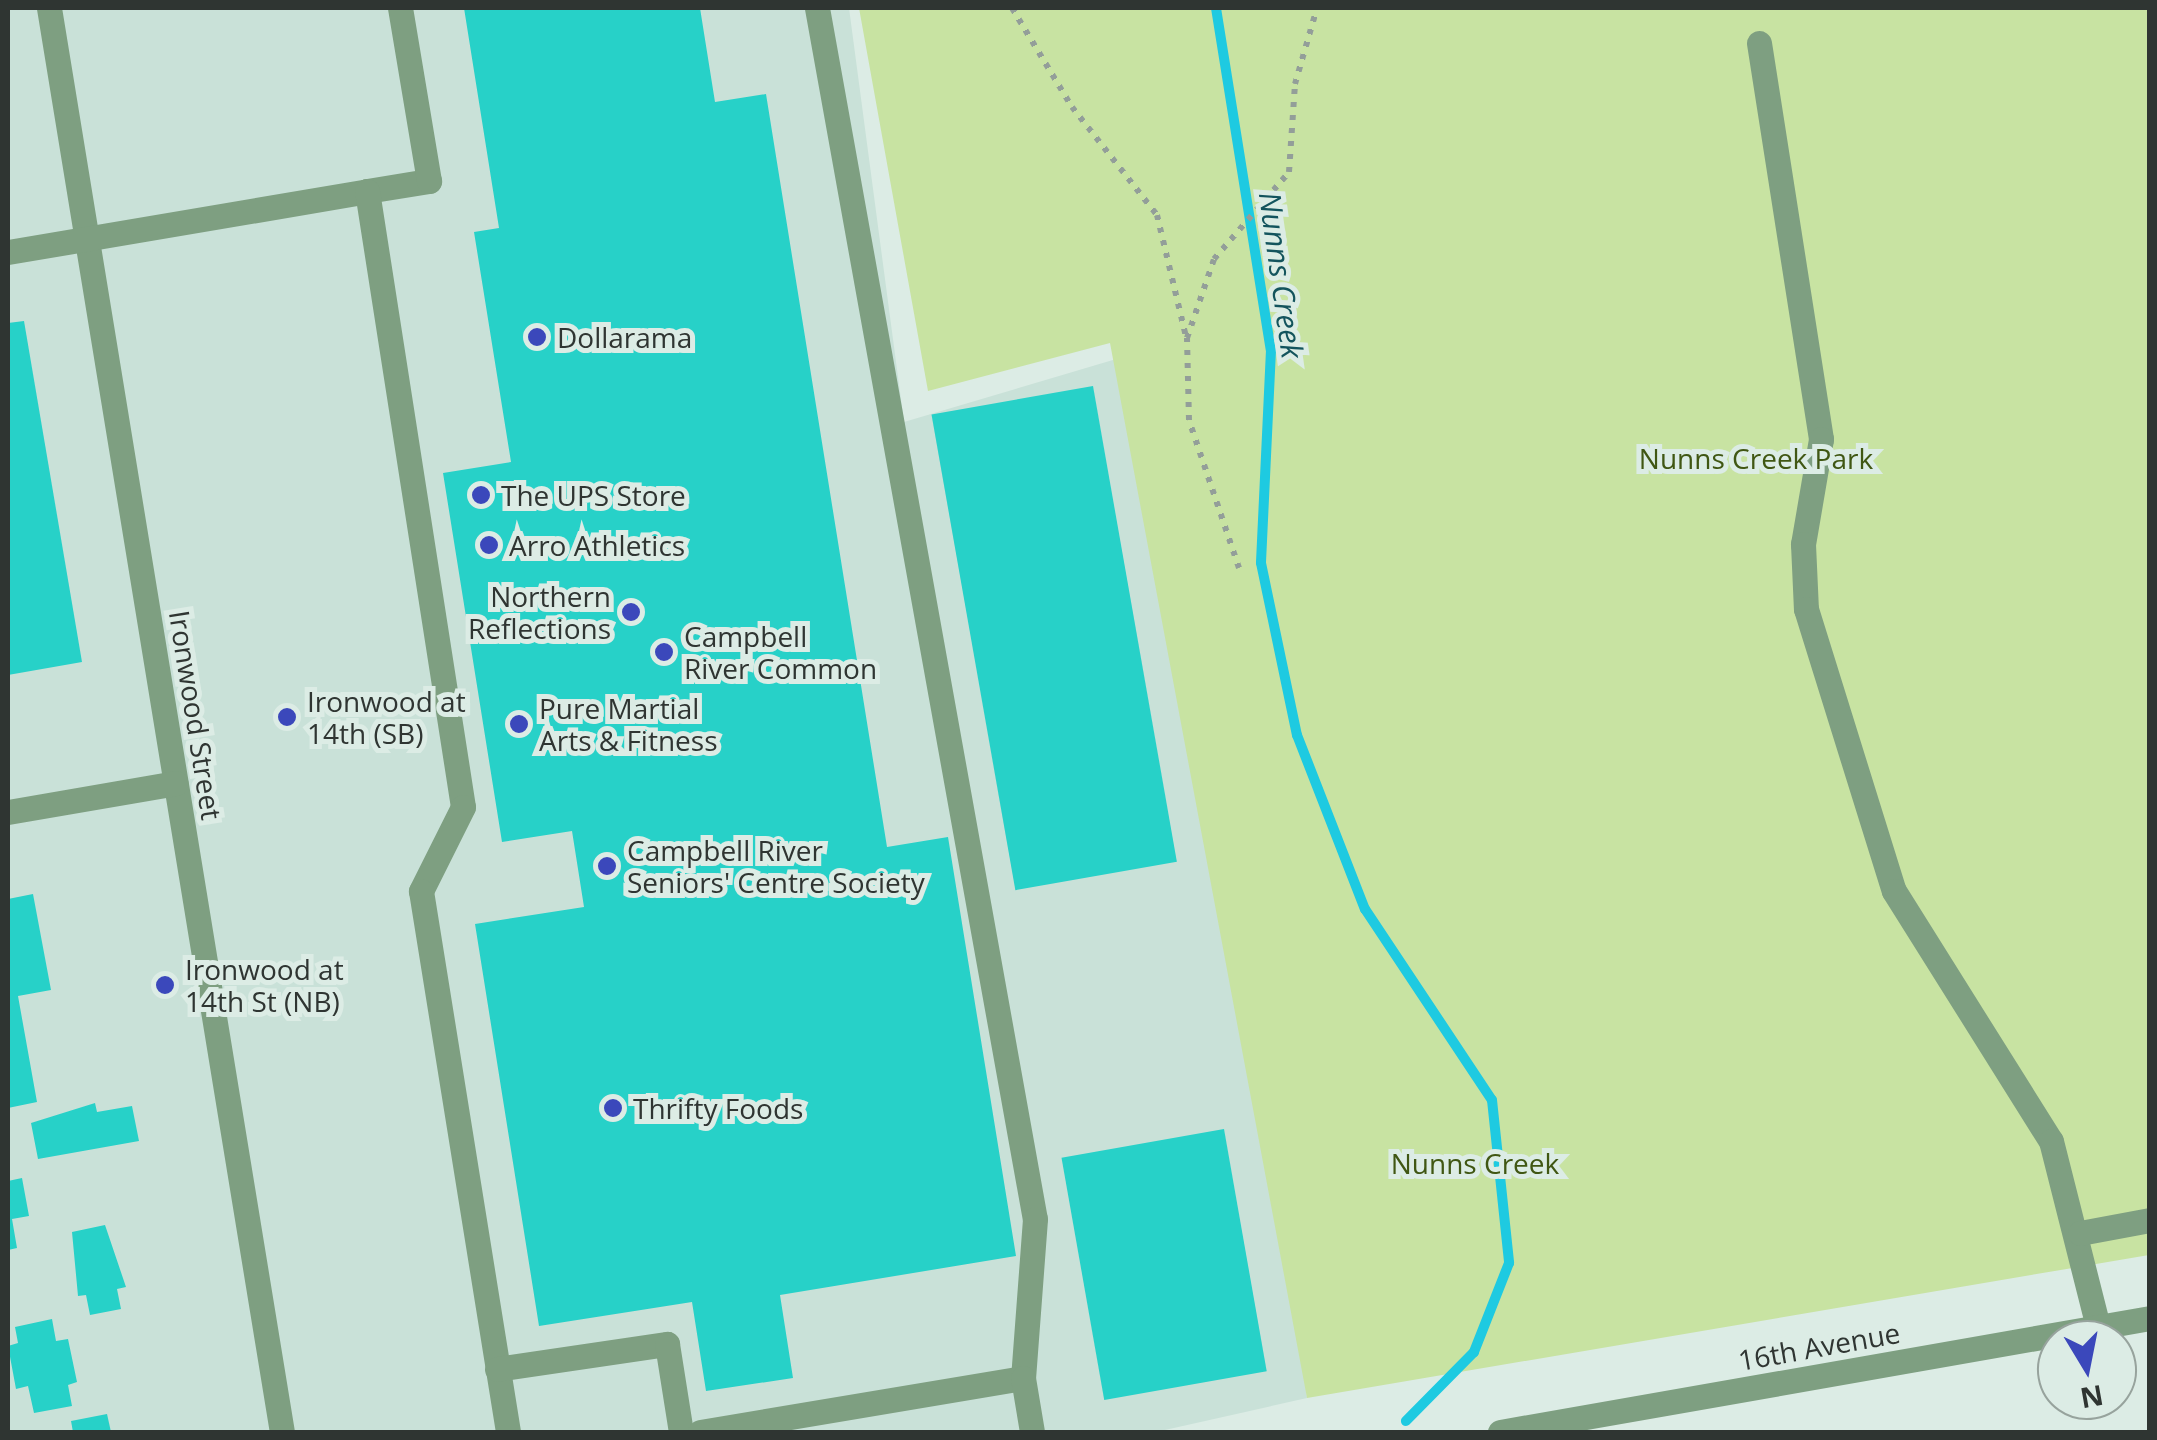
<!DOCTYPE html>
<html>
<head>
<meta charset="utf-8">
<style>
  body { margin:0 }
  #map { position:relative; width:2157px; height:1440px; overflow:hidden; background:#dcece5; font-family:"Open Sans",sans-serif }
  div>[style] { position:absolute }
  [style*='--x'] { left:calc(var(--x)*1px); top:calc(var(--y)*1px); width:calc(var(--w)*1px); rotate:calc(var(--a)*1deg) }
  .built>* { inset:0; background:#c9e1d8 }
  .green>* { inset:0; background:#c8e3a2 }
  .stream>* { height:10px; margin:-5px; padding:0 5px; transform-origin:5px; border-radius:5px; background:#1ecae1 }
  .building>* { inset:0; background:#27d1c8; transform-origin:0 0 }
  .path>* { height:6px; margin-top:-3px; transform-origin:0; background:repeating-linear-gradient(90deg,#939e99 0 5px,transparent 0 13px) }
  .minor>* { height:25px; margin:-12.5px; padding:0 12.5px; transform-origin:12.5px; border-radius:12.5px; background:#7e9f81 }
  .dots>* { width:28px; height:28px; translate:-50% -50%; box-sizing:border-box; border:5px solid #dcece5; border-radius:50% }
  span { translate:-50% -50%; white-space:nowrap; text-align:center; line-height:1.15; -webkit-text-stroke:10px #dcece5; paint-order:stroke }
  .poi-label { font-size:28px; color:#2f3532 }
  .left { translate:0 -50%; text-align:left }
  .right { translate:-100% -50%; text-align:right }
  .park-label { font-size:28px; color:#405713 }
  .street-label { font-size:28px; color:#2f3532 }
  .water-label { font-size:30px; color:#13545d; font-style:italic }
  .frame { position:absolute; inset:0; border:10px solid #2f3532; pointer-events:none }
  .north { position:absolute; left:2037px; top:1320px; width:100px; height:100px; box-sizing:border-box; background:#dcece5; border:2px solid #97a39d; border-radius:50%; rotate:170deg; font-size:28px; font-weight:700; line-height:40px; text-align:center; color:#2f3532 }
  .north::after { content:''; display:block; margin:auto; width:35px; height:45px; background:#3b48bb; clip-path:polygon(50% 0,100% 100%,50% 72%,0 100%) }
</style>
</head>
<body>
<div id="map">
  <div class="built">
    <div style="clip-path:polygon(8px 8px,849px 8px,904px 422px,1187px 338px,1307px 1398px,1156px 1432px,8px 1432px)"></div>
  </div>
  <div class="green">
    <div style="clip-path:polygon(859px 8px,2149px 8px,2149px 1255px,1307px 1398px,1110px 343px,928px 391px)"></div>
  </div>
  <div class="stream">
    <div style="--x:1216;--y:8;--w:346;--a:80.9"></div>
    <div style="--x:1271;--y:350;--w:213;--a:92.7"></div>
    <div style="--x:1261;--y:563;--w:176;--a:78.2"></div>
    <div style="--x:1297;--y:735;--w:187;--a:68.7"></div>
    <div style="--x:1365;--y:909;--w:229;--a:56.4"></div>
    <div style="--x:1492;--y:1100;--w:164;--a:84"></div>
    <div style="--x:1509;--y:1263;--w:96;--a:111.5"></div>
    <div style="--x:1474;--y:1352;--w:97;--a:134.6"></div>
  </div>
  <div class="building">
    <div style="clip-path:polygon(464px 8px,700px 8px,715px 102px,766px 94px,887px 847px,948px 837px,1016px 1256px,780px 1295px,793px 1378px,706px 1391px,692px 1302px,539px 1326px,475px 924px,584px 907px,572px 831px,502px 842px,443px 473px,511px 462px,474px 232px,499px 228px)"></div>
    <div style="clip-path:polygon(24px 321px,82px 662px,8px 675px,8px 323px)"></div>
    <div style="left:1093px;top:386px;width:483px;height:164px;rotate:80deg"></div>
    <div style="clip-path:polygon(33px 894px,51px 990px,18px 996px,37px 1102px,8px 1108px,8px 899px)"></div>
    <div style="clip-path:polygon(95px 1103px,97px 1112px,132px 1106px,139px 1141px,38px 1159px,31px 1123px)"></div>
    <div style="left:1224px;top:1129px;width:246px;height:165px;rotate:80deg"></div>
    <div style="clip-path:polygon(22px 1178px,29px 1216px,12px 1219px,17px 1248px,8px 1250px,8px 1181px)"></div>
    <div style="clip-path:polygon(105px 1225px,126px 1287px,117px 1289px,121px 1309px,90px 1315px,86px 1295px,78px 1296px,72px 1232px)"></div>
    <div style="clip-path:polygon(52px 1319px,56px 1341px,68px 1339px,77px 1382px,68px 1385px,72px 1406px,34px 1413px,28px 1386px,16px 1389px,8px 1346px,18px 1343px,15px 1327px)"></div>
    <div style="clip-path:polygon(107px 1414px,111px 1432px,73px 1432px,71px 1421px)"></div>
  </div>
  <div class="path">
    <div style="--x:1012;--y:8;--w:116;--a:58.8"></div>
    <div style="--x:1072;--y:107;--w:137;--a:51.8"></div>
    <div style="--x:1157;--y:215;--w:125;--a:76.6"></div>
    <div style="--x:1239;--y:568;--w:156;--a:-108.7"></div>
    <div style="--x:1189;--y:420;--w:82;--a:-91.4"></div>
    <div style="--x:1187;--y:338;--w:83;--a:-71.1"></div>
    <div style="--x:1214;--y:259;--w:115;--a:-49.2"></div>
    <div style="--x:1289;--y:172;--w:88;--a:-86.1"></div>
    <div style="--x:1295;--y:84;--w:79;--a:-73.9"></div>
  </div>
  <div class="minor">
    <div style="--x:49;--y:8;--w:1443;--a:80.71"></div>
    <div style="--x:817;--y:8;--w:1230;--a:79.8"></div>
    <div style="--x:1035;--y:1219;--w:159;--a:94.3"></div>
    <div style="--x:1759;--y:43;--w:401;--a:81.1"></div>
    <div style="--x:1821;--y:439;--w:107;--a:99.7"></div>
    <div style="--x:1803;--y:544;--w:65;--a:87.4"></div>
    <div style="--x:1806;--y:609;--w:295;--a:72.7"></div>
    <div style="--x:1894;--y:891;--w:295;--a:57.9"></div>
    <div style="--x:2051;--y:1141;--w:192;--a:75.8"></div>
    <div style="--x:367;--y:191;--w:63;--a:-9.2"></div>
    <div style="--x:429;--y:181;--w:175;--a:-99.5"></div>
    <div style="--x:8;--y:252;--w:364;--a:-9.6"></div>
    <div style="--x:367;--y:191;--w:623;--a:81.14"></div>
    <div style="--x:463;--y:807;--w:94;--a:116.6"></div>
    <div style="--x:421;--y:891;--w:548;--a:80.86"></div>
    <div style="--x:8;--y:812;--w:170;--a:-9.8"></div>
    <div style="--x:2080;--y:1233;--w:71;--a:-10.5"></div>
    <div style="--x:497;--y:1369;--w:172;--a:-8.4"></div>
    <div style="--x:667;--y:1344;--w:89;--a:81"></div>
    <div style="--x:700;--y:1432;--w:327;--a:-9.5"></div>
    <div style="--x:1023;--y:1378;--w:55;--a:80.5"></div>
    <div style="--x:1500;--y:1432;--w:660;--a:-9.95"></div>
  </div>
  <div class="dots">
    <div style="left:537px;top:337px;background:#3b48bb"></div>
    <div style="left:481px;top:495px;background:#3b48bb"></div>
    <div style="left:489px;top:545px;background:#3b48bb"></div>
    <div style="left:631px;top:612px;background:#3b48bb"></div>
    <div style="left:664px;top:652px;background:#3b48bb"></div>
    <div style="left:287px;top:717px;background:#3b48bb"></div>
    <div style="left:519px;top:724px;background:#3b48bb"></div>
    <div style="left:607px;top:866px;background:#3b48bb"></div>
    <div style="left:165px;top:985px;background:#3b48bb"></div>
    <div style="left:613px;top:1108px;background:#3b48bb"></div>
  </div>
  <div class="poi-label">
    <span class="left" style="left:557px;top:337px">Dollarama</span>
    <span class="left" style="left:501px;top:495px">The UPS Store</span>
    <span class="left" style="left:509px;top:545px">Arro Athletics</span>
    <span class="right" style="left:611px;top:612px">Northern<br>Reflections</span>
    <span class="left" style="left:684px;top:652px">Campbell<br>River Common</span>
    <span class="left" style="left:307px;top:717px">Ironwood at<br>14th (SB)</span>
    <span class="left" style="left:539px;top:724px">Pure Martial<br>Arts &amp; Fitness</span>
    <span class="left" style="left:627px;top:866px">Campbell River<br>Seniors' Centre Society</span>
    <span class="left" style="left:185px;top:985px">Ironwood at<br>14th St (NB)</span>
    <span class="left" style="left:633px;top:1108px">Thrifty Foods</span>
  </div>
  <div class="park-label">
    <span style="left:1756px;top:458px">Nunns Creek Park</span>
    <span style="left:1475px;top:1163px">Nunns Creek</span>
  </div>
  <div class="street-label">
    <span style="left:196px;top:715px;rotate:81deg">Ironwood Street</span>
    <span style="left:1819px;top:1346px;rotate:-10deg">16th Avenue</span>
  </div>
  <div class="water-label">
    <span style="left:1281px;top:275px;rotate:82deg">Nunns Creek</span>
  </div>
  <div class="frame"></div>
  <div class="north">N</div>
</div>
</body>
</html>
